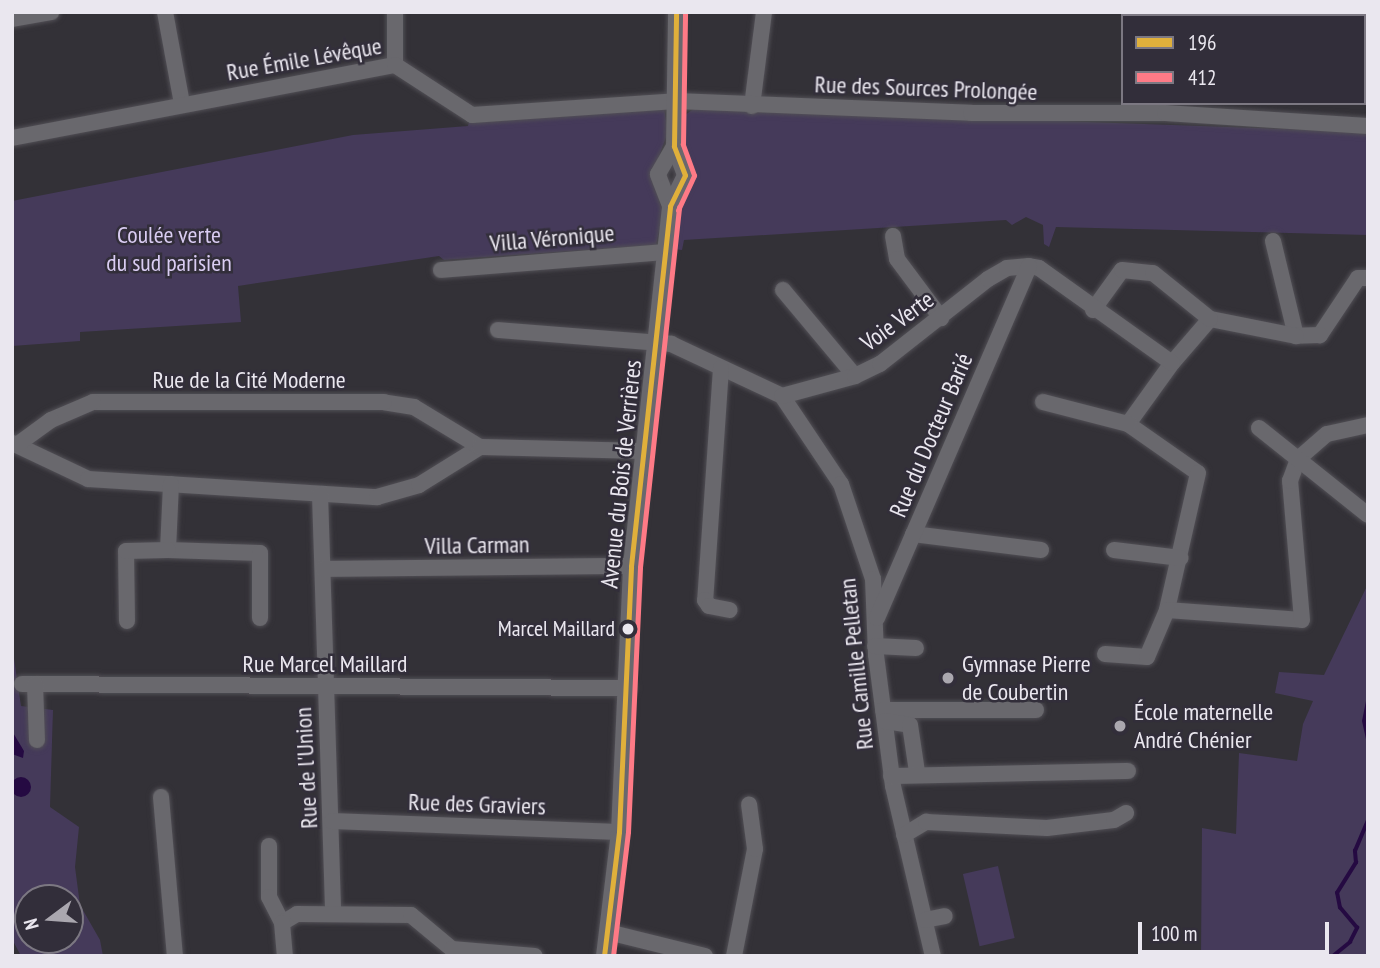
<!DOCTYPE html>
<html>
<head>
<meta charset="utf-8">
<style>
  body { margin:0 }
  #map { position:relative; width:1380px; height:968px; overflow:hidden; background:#333137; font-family:"PT Sans Narrow",sans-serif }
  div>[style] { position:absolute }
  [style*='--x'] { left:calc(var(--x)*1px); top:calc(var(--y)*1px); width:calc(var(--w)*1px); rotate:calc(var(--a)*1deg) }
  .green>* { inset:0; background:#453a5a; transform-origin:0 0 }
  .water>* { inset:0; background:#250a42 }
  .round { border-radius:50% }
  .stream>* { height:3.5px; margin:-1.75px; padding:0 1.75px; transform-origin:1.75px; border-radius:1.75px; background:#250a42 }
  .roads { filter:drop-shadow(0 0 2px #514f55) drop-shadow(0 0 2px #514f55) }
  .minor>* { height:16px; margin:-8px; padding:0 8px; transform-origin:8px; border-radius:8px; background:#69686d }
  .bus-1>* { height:5px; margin:-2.5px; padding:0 2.5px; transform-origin:2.5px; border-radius:2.5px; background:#e0b03b }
  .bus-2>* { height:5px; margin:-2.5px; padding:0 2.5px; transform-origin:2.5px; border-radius:2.5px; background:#fe7a86 }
  .dots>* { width:19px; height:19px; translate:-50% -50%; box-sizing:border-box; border:4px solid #322e3a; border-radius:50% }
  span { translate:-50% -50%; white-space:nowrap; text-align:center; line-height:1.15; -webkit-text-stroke:5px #322e3a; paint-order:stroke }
  .bus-label { font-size:22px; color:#eae7ef }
  .right { translate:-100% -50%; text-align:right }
  .street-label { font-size:24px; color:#eae7ef }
  .park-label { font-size:24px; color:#dacdf3 }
  .poi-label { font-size:24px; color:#eae7ef }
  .left { translate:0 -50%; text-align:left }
  .frame { position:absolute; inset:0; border:14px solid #eae7ef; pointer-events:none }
  .legend { position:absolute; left:1121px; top:14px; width:245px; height:91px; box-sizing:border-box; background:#322e3a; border:2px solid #7c7882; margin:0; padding:9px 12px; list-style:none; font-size:21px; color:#eae7ef }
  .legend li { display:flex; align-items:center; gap:14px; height:35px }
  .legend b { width:35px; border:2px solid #7c7882 }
  .north { position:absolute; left:14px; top:884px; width:70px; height:70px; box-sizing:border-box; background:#322e3a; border:2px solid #7c7882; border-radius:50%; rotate:254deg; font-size:19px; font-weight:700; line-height:28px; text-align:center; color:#eae7ef }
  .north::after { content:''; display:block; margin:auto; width:24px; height:32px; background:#aaa7af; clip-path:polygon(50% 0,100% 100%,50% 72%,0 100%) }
  .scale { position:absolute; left:1138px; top:922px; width:191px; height:32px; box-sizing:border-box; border:4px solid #eae7ef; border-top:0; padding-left:9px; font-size:21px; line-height:24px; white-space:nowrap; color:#eae7ef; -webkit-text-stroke:5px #322e3a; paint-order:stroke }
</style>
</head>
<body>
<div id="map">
  <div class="green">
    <div style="clip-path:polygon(664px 108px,668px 132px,652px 175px,663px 214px,656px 245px,444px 260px,439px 256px,238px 286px,241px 322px,80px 332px,80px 341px,12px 346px,12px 201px,353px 135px,468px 126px,470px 118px)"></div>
    <div style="clip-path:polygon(695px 108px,1368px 132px,1368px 235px,1056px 227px,1049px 247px,1044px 244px,1043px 225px,1026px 217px,1012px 225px,1006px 220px,684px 240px,682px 250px,673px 249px,677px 214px,692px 178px,683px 145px,682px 117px)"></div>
    <div style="clip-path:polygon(1368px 584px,1368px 956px,1201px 956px,1202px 828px,1236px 834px,1239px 753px,1297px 761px,1303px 724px,1313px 701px,1275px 693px,1279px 672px,1324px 675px)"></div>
    <div style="clip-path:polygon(evenodd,12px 645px,21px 706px,53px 710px,50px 807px,79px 827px,75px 867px,80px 905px,100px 940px,103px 956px,21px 956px,12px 939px,12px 645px,28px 898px,70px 898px,70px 940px,28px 940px,28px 898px)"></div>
    <div style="left:998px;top:866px;width:74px;height:36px;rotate:77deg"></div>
  </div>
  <div class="water">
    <div style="clip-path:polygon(1368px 691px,1368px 748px,1362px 721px)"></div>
    <div style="clip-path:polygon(12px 731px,24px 751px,23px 758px,12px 754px)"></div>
    <div class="round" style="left:11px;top:777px;width:20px;height:20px"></div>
  </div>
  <div class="stream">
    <div style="--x:1333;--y:956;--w:22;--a:-39"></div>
    <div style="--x:1350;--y:942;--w:16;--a:-63"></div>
    <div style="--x:1357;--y:928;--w:26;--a:-130"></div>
    <div style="--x:1340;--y:908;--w:15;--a:-101"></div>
    <div style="--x:1337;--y:893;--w:36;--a:-58"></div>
    <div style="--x:1356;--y:863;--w:12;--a:-95"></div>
    <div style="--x:1355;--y:851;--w:33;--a:-67"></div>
  </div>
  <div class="roads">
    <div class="minor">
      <div style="--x:165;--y:12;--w:94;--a:79.5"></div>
      <div style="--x:395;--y:12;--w:53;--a:90"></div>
      <div style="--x:1202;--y:16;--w:4;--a:-76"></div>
      <div style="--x:12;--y:19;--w:40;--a:-10"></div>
      <div style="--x:752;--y:106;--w:95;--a:-82.7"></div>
      <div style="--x:12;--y:138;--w:390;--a:-10.8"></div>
      <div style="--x:395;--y:65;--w:92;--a:33"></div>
      <div style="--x:472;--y:115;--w:204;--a:-3.9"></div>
      <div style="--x:676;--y:101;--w:295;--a:2.3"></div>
      <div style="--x:971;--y:113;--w:194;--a:0"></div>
      <div style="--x:1165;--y:113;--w:203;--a:3.7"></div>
      <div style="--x:670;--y:206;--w:34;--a:-64"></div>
      <div style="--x:685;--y:175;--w:31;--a:-111"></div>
      <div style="--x:674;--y:146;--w:134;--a:-89.1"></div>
      <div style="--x:670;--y:206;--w:34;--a:-111"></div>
      <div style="--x:658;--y:174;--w:32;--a:-60"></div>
      <div style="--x:893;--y:236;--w:23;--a:80"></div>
      <div style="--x:897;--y:259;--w:74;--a:53.3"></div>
      <div style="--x:1273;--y:241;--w:98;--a:76.4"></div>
      <div style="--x:441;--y:270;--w:226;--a:-4.6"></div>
      <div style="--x:1368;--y:278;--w:10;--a:180"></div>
      <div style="--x:1358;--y:278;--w:69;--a:123.7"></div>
      <div style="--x:1320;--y:335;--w:24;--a:178"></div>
      <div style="--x:1296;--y:336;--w:88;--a:-168.8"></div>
      <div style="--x:1210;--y:319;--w:58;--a:130.8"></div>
      <div style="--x:1172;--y:363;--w:75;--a:125.8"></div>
      <div style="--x:1128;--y:424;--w:85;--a:35"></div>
      <div style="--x:1198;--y:473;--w:140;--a:102.8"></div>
      <div style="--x:1167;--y:610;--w:135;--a:4.2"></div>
      <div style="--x:1302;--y:620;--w:140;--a:-94.9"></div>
      <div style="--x:1290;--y:481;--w:23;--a:-70"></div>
      <div style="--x:1298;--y:459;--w:38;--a:-41"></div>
      <div style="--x:1327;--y:434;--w:42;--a:-12.4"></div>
      <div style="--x:783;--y:290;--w:112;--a:50.1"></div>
      <div style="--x:1093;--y:310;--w:49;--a:-54.1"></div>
      <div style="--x:1122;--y:270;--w:31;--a:6"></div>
      <div style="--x:1153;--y:273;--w:73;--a:38.9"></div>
      <div style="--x:498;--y:330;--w:174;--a:4.6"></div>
      <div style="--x:671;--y:344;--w:123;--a:25.1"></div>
      <div style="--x:782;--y:396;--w:106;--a:56.2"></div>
      <div style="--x:841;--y:484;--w:100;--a:71.4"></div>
      <div style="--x:873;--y:579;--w:76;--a:87.7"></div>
      <div style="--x:876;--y:655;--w:132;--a:82.6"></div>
      <div style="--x:893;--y:786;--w:175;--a:76.8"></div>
      <div style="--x:721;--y:368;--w:233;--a:93.9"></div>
      <div style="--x:705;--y:600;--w:7;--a:56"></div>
      <div style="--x:709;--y:606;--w:21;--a:11"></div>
      <div style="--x:782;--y:396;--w:76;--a:-15.3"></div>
      <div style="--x:855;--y:376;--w:28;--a:-26"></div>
      <div style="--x:880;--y:364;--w:137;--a:-38.2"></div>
      <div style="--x:988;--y:279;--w:22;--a:-30"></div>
      <div style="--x:1007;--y:268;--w:22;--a:-5"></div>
      <div style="--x:1029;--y:266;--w:10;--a:11"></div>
      <div style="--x:1039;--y:268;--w:163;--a:35.5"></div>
      <div style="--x:1043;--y:402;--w:88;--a:14.5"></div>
      <div style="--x:1259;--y:428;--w:139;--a:38.6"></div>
      <div style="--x:12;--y:443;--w:84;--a:25.3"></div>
      <div style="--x:88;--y:479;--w:290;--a:3.6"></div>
      <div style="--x:377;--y:497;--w:44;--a:-15.9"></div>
      <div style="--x:419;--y:485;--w:72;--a:-31.9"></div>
      <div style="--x:480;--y:447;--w:77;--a:-148.8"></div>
      <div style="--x:414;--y:407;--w:30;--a:-171"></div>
      <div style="--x:384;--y:402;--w:291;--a:180"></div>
      <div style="--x:93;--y:402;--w:46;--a:156.8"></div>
      <div style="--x:51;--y:420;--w:41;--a:144"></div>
      <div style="--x:480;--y:447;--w:164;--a:1.4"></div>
      <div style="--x:171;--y:484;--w:66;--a:92.6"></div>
      <div style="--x:168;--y:550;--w:92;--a:1.9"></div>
      <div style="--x:260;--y:553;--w:65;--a:90"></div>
      <div style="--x:320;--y:494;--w:419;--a:88.2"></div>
      <div style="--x:913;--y:534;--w:129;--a:7.1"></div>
      <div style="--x:1114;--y:550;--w:67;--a:6.8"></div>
      <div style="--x:323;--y:569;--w:308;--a:-0.6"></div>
      <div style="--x:877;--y:618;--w:383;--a:-66.6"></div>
      <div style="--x:127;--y:621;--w:70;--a:-90.8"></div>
      <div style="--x:126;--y:551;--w:42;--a:-1.4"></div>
      <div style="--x:875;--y:646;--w:41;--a:2.8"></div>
      <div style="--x:1105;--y:654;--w:42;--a:4.1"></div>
      <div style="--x:1147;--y:657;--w:51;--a:-66.9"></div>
      <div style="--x:22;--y:684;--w:606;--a:0.38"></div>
      <div style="--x:35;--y:684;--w:56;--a:88"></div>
      <div style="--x:883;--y:710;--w:153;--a:0"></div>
      <div style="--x:885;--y:721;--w:25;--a:9"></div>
      <div style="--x:910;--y:725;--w:48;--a:81.5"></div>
      <div style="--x:891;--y:776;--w:237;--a:-1.2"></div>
      <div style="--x:161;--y:797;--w:160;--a:85"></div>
      <div style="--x:332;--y:821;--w:287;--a:2.2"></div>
      <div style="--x:904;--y:835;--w:26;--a:-31"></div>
      <div style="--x:926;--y:822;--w:121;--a:2.8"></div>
      <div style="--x:1047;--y:828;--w:67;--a:-6.8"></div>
      <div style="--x:1114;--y:820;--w:14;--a:-30"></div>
      <div style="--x:269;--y:846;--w:51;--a:90"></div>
      <div style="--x:269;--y:897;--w:29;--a:63"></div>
      <div style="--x:282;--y:923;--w:17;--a:-31"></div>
      <div style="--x:297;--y:914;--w:114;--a:0.5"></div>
      <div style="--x:411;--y:915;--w:53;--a:39.7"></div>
      <div style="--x:452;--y:949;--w:83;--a:4.8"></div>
      <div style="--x:925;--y:920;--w:20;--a:-11"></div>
      <div style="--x:282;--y:923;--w:33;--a:85"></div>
      <div style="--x:608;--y:932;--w:100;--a:13.9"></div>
      <div style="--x:604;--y:956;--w:125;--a:-83.1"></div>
      <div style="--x:619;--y:832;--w:266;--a:-87.4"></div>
      <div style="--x:631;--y:566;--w:362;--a:-83.8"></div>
      <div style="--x:734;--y:956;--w:109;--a:-78.9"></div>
      <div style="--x:755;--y:849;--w:45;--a:-97.6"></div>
    </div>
  </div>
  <div class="bus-1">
    <div style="--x:670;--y:206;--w:34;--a:-64"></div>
    <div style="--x:685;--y:175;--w:31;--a:-111"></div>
    <div style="--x:674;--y:146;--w:134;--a:-89.1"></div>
    <div style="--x:604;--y:956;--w:125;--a:-83.1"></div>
    <div style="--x:619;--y:832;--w:266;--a:-87.4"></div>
    <div style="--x:631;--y:566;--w:362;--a:-83.8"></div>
  </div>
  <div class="bus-2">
    <div style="--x:678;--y:210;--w:38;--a:-65"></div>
    <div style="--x:694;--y:175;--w:33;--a:-110"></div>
    <div style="--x:683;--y:144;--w:132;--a:-89.1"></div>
    <div style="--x:613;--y:956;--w:125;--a:-83.1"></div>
    <div style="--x:628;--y:832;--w:265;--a:-87.4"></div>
    <div style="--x:640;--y:567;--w:362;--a:-83.8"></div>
  </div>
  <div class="dots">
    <div style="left:628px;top:629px;background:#eae7ef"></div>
    <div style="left:948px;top:678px;background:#aaa7af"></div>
    <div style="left:1120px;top:726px;background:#aaa7af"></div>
  </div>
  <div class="bus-label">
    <span class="right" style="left:615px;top:629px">Marcel Maillard</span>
  </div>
  <div class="street-label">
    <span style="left:304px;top:59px;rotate:-10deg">Rue Émile Lévêque</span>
    <span style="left:926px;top:88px;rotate:2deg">Rue des Sources Prolongée</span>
    <span style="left:552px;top:238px;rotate:-5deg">Villa Véronique</span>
    <span style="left:897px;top:321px;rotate:-36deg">Voie Verte</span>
    <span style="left:249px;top:380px">Rue de la Cité Moderne</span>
    <span style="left:931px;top:435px;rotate:-67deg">Rue du Docteur Barié</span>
    <span style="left:621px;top:474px;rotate:-84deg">Avenue du Bois de Verrières</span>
    <span style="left:477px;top:545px;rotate:-1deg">Villa Carman</span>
    <span style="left:325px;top:664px">Rue Marcel Maillard</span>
    <span style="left:856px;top:664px;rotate:-96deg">Rue Camille Pelletan</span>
    <span style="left:306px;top:768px;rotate:-93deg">Rue de l'Union</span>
    <span style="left:477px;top:804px;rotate:2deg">Rue des Graviers</span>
  </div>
  <div class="park-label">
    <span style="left:169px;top:249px">Coulée verte<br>du sud parisien</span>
  </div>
  <div class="poi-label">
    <span class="left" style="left:962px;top:678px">Gymnase Pierre<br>de Coubertin</span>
    <span class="left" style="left:1134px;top:726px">École maternelle<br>André Chénier</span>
  </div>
  <div class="frame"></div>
  <ul class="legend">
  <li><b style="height:9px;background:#e0b03b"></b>196</li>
  <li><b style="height:9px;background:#fe7a86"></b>412</li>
  </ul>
  <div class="north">N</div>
  <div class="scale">100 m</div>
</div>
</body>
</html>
